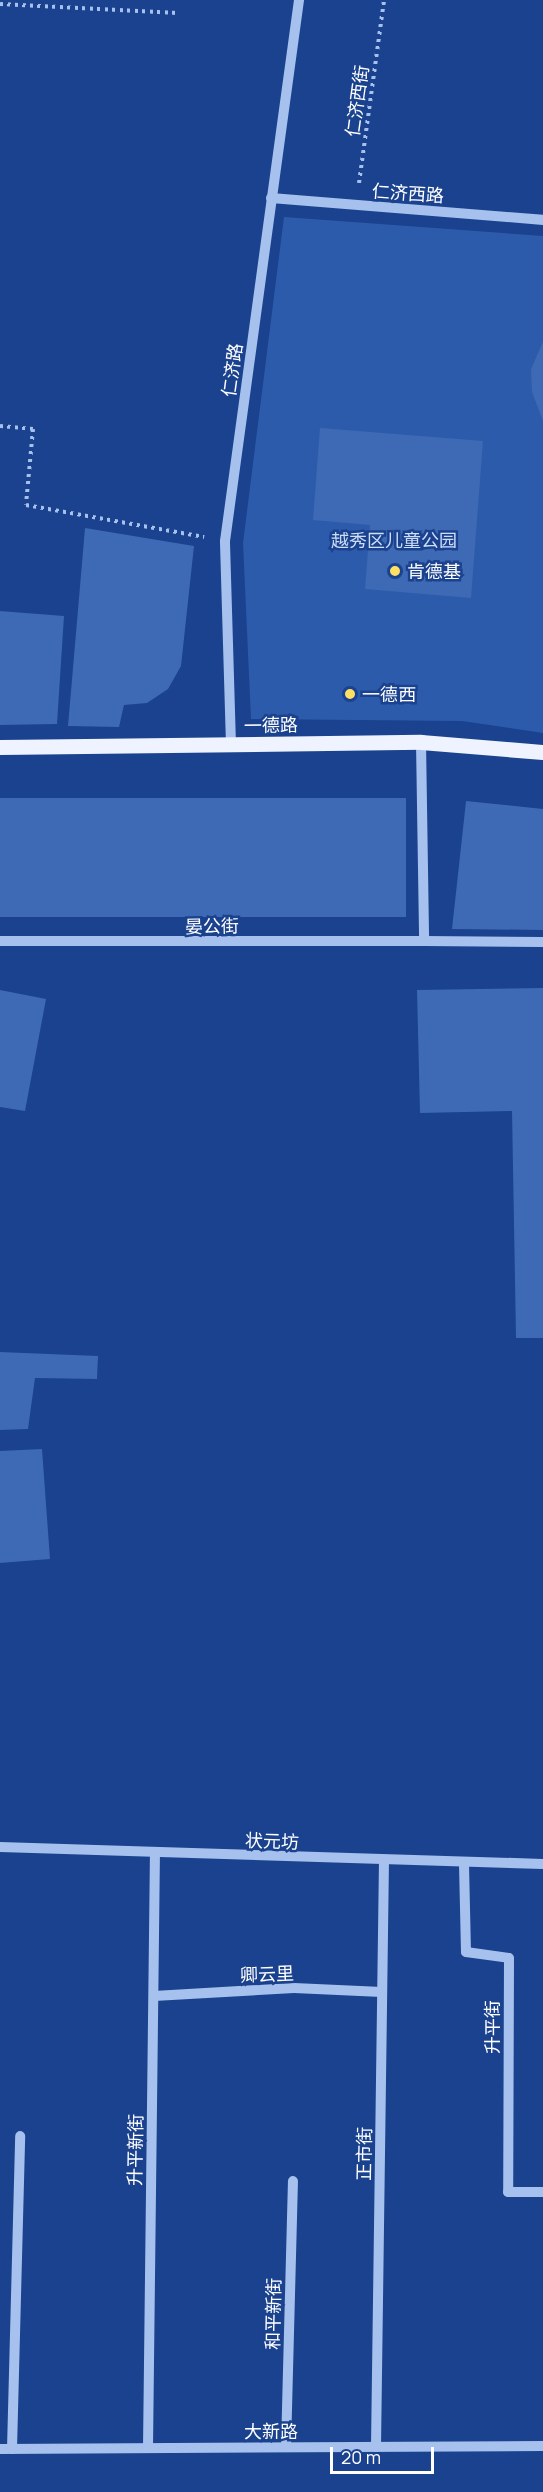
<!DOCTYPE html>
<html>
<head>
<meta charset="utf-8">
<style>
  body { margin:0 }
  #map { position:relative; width:543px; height:2492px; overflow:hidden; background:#1a428e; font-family:Manrope,"Noto Sans SC",sans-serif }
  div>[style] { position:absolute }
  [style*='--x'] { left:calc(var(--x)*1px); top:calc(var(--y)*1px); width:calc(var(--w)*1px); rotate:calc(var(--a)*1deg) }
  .green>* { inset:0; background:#2d5bac }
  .building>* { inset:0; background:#3e69b4; transform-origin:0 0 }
  .path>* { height:4px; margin-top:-2px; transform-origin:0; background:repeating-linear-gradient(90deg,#a7c1ee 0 3px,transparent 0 7.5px) }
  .minor>* { height:10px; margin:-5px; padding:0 5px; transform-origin:5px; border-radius:5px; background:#a7c1ee }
  .major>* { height:15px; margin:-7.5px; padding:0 7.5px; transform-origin:7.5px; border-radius:7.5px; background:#eef3ff }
  .dots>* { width:16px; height:16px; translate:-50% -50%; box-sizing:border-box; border:3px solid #1a428e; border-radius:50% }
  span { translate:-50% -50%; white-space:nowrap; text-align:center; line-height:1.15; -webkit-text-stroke:5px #1a428e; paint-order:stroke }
  .street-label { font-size:18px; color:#fff }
  .park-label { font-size:18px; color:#cdddfa }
  .poi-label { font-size:18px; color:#fff }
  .left { translate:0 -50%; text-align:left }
  .scale { position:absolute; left:330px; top:2447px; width:104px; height:27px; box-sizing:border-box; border:3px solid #fff; border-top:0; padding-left:8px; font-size:18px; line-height:21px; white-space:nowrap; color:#fff; -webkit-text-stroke:4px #1a428e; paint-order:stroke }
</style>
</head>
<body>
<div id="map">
  <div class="green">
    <div style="clip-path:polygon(284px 217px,543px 236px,543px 733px,462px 721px,251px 719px,243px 543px)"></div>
  </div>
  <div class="building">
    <div style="clip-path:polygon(543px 342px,543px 421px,532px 392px,531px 369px)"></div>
    <div style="clip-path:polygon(320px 428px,483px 441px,471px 598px,365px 589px,370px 525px,313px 520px)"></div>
    <div style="clip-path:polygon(85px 528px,194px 546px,181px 666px,168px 689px,147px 703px,124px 705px,119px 727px,68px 726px)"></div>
    <div style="clip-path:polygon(0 611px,64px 616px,57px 724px,0 725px)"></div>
    <div style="left:0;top:798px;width:406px;height:119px"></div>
    <div style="clip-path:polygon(466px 801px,543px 809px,543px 930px,452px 929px)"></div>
    <div style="clip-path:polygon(543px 988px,543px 1338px,516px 1338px,512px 1111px,420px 1113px,417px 990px)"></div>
    <div style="clip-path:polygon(0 990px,46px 999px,25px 1111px,0 1107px)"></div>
    <div style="clip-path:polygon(0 1352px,98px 1356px,97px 1379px,35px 1378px,28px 1429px,0 1430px)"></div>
    <div style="clip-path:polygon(42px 1449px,50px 1559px,0 1563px,0 1451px)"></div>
  </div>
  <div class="path">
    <div style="--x:0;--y:4;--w:178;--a:2.9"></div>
    <div style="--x:359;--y:183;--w:185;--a:-82.2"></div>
    <div style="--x:0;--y:426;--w:33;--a:5"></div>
    <div style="--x:33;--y:429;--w:76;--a:95.3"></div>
    <div style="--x:26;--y:505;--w:181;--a:10.2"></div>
  </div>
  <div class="minor">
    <div style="--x:271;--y:198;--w:273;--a:4.6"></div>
    <div style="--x:421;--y:742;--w:199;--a:89.1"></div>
    <div style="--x:424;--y:941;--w:119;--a:0.5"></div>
    <div style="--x:231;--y:745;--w:204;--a:-91.7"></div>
    <div style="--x:225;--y:541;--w:546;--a:-82.21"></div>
    <div style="--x:0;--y:941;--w:424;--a:0"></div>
    <div style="--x:0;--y:1847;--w:543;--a:1.79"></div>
    <div style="--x:464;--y:1864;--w:88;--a:88.7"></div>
    <div style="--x:466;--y:1952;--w:43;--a:7.9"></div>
    <div style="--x:509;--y:1958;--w:234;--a:90.2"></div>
    <div style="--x:508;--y:2192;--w:35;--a:0"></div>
    <div style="--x:154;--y:1996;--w:140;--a:-3.3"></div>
    <div style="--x:294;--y:1988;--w:88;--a:2.6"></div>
    <div style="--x:286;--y:2447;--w:266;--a:-88.5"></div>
    <div style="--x:376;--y:2447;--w:586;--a:-89.22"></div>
    <div style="--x:148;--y:2448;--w:595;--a:-89.33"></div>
    <div style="--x:0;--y:2449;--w:543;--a:-0.32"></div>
    <div style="--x:12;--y:2449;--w:313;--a:-88.5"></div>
  </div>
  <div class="major">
    <div style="--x:0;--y:747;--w:421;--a:-0.7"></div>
    <div style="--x:421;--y:742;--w:122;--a:4.7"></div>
  </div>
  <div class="dots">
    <div style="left:395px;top:571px;background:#ffe064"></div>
    <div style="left:350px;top:694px;background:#ffe064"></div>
  </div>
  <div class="street-label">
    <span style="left:357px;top:101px;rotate:-82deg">仁济西街</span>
    <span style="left:408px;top:193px;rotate:4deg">仁济西路</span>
    <span style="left:232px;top:370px;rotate:-82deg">仁济路</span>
    <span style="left:271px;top:725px;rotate:-1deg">一德路</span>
    <span style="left:212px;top:926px;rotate:-1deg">晏公街</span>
    <span style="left:272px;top:1841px;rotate:2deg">状元坊</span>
    <span style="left:267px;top:1974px;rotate:-2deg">卿云里</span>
    <span style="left:492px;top:2027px;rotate:-90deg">升平街</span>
    <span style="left:135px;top:2150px;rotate:-89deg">升平新街</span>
    <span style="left:364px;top:2154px;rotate:-89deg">正市街</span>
    <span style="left:273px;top:2314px;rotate:-89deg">和平新街</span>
    <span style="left:271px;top:2431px">大新路</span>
  </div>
  <div class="park-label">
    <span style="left:394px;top:540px">越秀区儿童公园</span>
  </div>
  <div class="poi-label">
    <span class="left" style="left:407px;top:571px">肯德基</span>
    <span class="left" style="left:362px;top:694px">一德西</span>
  </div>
  <div class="scale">20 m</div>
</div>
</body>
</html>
